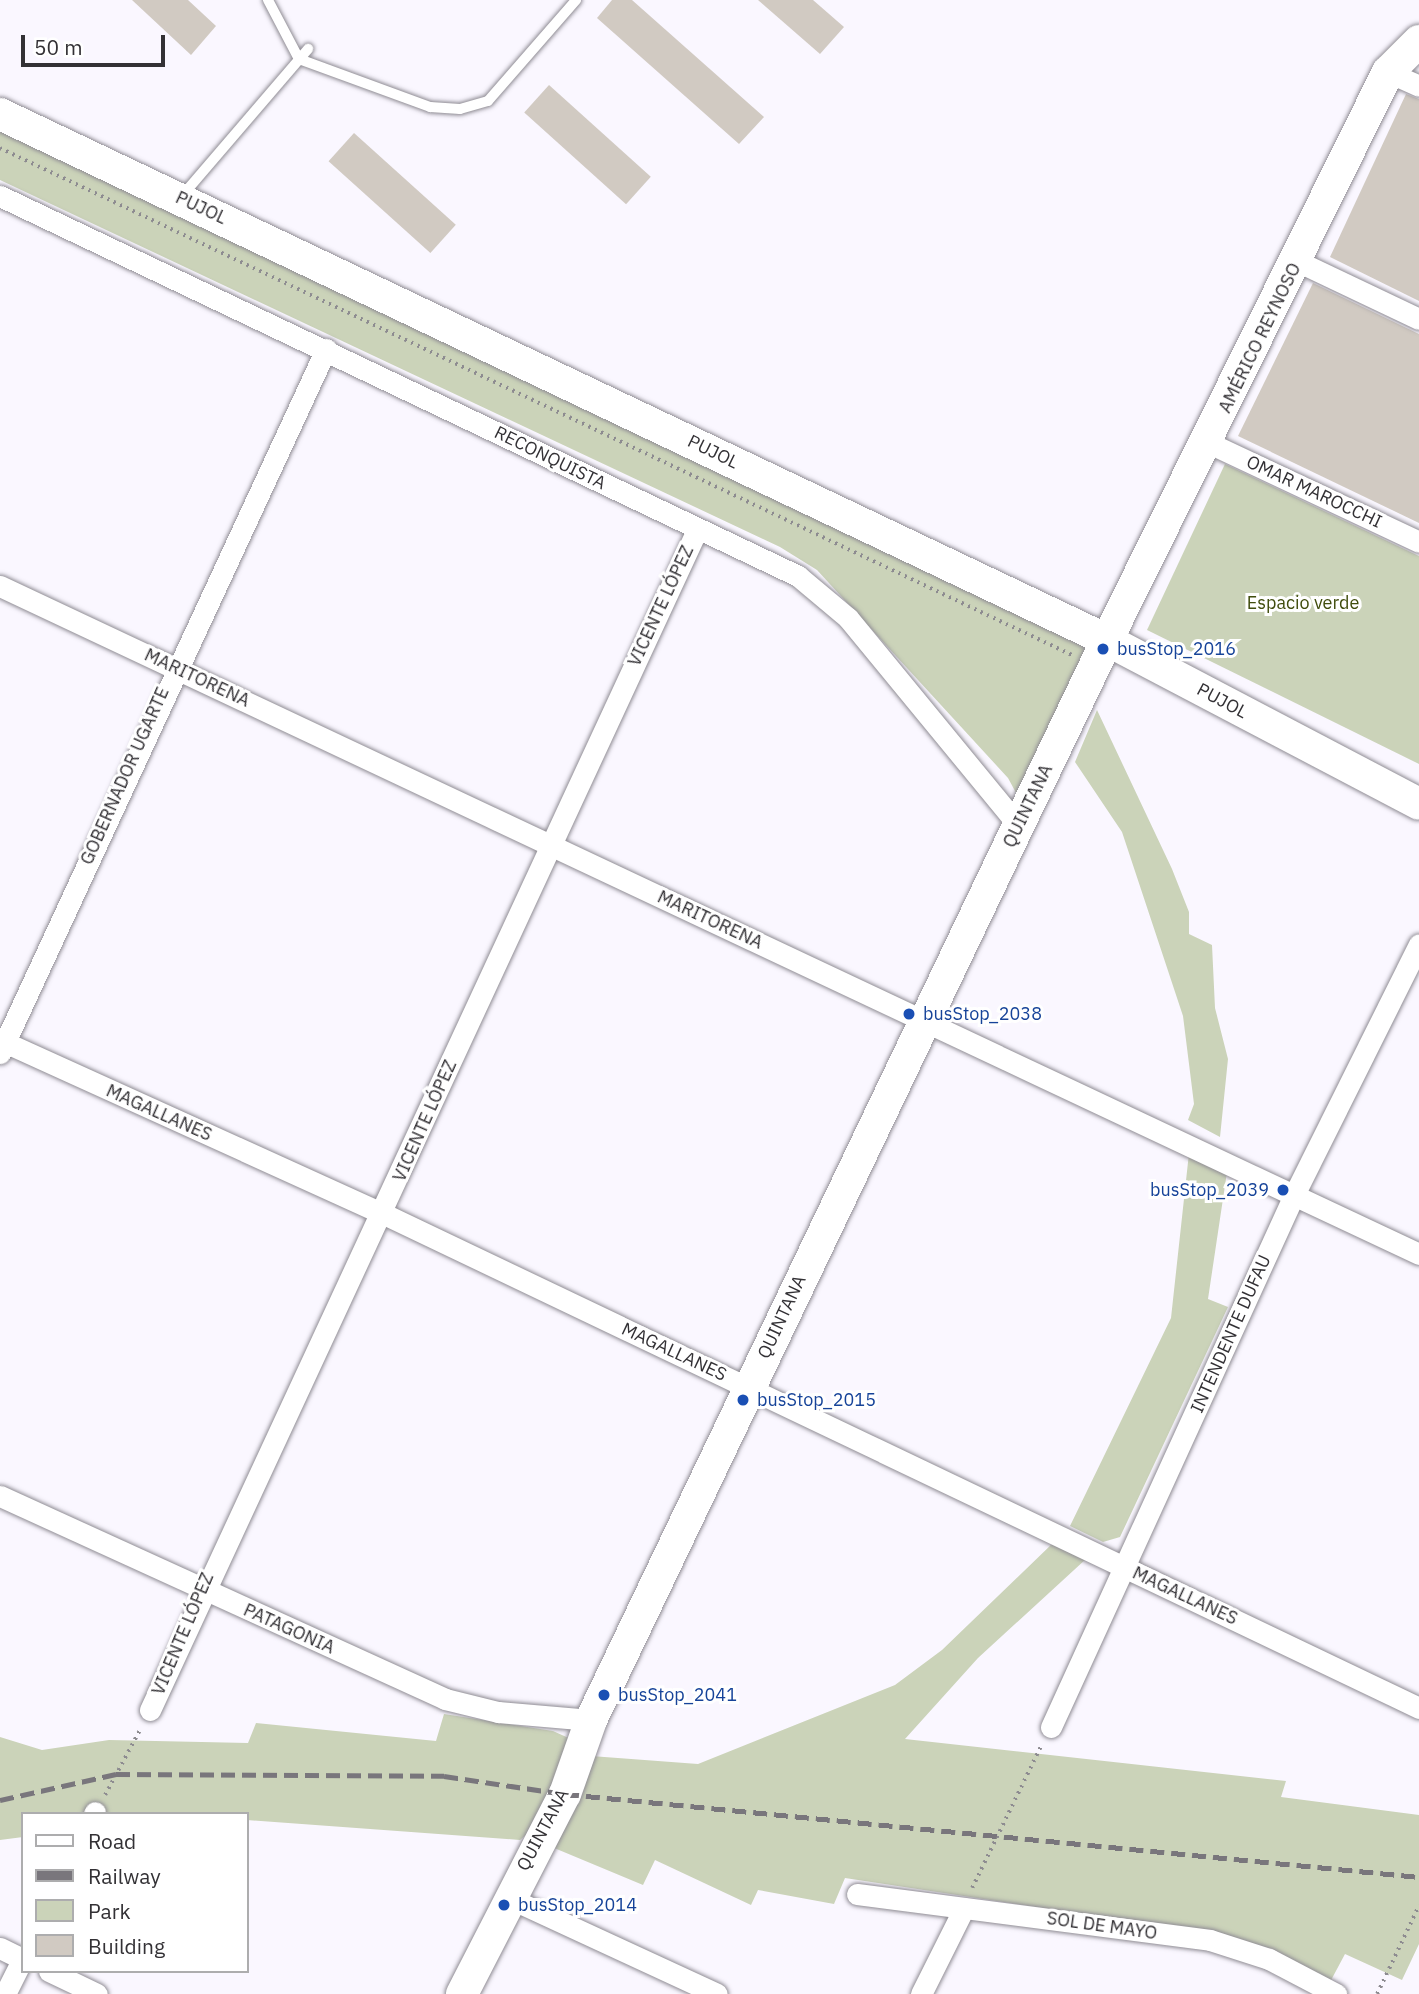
<!DOCTYPE html>
<html>
<head>
<meta charset="utf-8">
<style>
  body { margin:0 }
  #map { position:relative; width:1419px; height:1994px; overflow:hidden; background:#faf7ff; font-family:"IBM Plex Sans",sans-serif }
  div>[style] { position:absolute }
  [style*='--x'] { left:calc(var(--x)*1px); top:calc(var(--y)*1px); width:calc(var(--w)*1px); rotate:calc(var(--a)*1deg) }
  .green>* { inset:0; background:#cbd3b9 }
  .building>* { inset:0; background:#d1cac2; transform-origin:0 0 }
  .path>* { height:3.5px; margin-top:-1.75px; transform-origin:0; background:repeating-linear-gradient(90deg,#8d8b90 0 2px,transparent 0 7px) }
  .roads { filter:drop-shadow(0 0 2px #8f8c94) drop-shadow(0 0 2px #8f8c94) }
  .lane>* { height:10px; margin:-5px; padding:0 5px; transform-origin:5px; border-radius:5px; background:#fff }
  .street>* { height:21px; margin:-10.5px; padding:0 10.5px; transform-origin:10.5px; border-radius:10.5px; background:#fff }
  .secondary>* { height:32px; margin:-16px; padding:0 16px; transform-origin:16px; border-radius:16px; background:#fff }
  .rail>* { height:5px; margin-top:-2.5px; transform-origin:0; background:repeating-linear-gradient(90deg,#79767c 0 14px,transparent 0 21px) }
  .dots>* { width:19px; height:19px; translate:-50% -50%; box-sizing:border-box; border:4px solid #fff; border-radius:50% }
  span { translate:-50% -50%; white-space:nowrap; text-align:center; line-height:1.15; -webkit-text-stroke:6px #fff; paint-order:stroke }
  .street-label { font-size:18px; color:#333135 }
  .park-label { font-size:18px; color:#404d0d }
  .transit-label { font-size:18px; color:#164399 }
  .left { translate:0 -50%; text-align:left }
  .right { translate:-100% -50%; text-align:right }
  .legend { position:absolute; left:21px; top:1812px; width:228px; height:161px; box-sizing:border-box; background:#fff; border:2px solid #adadae; margin:0; padding:9px 12px; list-style:none; font-size:21px; color:#333135 }
  .legend li { display:flex; align-items:center; gap:14px; height:35px }
  .legend b { width:35px; border:2px solid #adadae }
  .scale { position:absolute; left:21px; top:35px; width:144px; height:32px; box-sizing:border-box; border:4px solid #333135; border-top:0; padding-left:9px; font-size:21px; line-height:24px; white-space:nowrap; color:#333135; -webkit-text-stroke:5px #fff; paint-order:stroke }
</style>
</head>
<body>
<div id="map">
  <div class="green">
    <div style="clip-path:polygon(0 128px,1089px 644px,1021px 802px,1008px 778px,817px 570px,780px 547px,0 180px)"></div>
    <div style="clip-path:polygon(1225px 464px,1419px 556px,1419px 764px,1147px 630px)"></div>
    <div style="clip-path:polygon(1097px 710px,1172px 869px,1189px 912px,1189px 934px,1212px 945px,1215px 1008px,1228px 1059px,1220px 1137px,1188px 1120px,1194px 1104px,1183px 1016px,1122px 832px,1075px 762px)"></div>
    <div style="clip-path:polygon(1189px 1153px,1227px 1172px,1208px 1299px,1228px 1307px,1120px 1537px,1103px 1542px,1070px 1526px,1171px 1318px)"></div>
    <div style="clip-path:polygon(1053px 1543px,1086px 1559px,978px 1658px,905px 1739px,1286px 1781px,1281px 1797px,1419px 1815px,1419px 1944px,1402px 1980px,1345px 1954px,1329px 1984px,1219px 1935px,845px 1878px,834px 1904px,758px 1890px,751px 1905px,655px 1860px,643px 1885px,547px 1845px,591px 1756px,698px 1764px,895px 1685px,942px 1650px)"></div>
    <div style="clip-path:polygon(444px 1714px,553px 1731px,573px 1740px,533px 1829px,520px 1840px,247px 1820px,247px 1814px,23px 1814px,23px 1837px,0 1840px,0 1737px,42px 1750px,109px 1740px,248px 1743px,256px 1723px,436px 1741px)"></div>
  </div>
  <div class="building">
    <div style="clip-path:polygon(132px 0,188px 0,216px 26px,191px 55px)"></div>
    <div style="clip-path:polygon(612px 0,632px 0,764px 117px,739px 144px,597px 18px)"></div>
    <div style="clip-path:polygon(758px 0,813px 0,844px 27px,820px 54px)"></div>
    <div style="left:549px;top:85px;width:137px;height:37px;rotate:42deg"></div>
    <div style="clip-path:polygon(1406px 94px,1419px 99px,1419px 301px,1330px 257px)"></div>
    <div style="left:354px;top:133px;width:137px;height:38px;rotate:42deg"></div>
    <div style="clip-path:polygon(1313px 283px,1419px 334px,1419px 523px,1238px 436px)"></div>
  </div>
  <div class="path">
    <div style="--x:0;--y:148;--w:1188;--a:25.31"></div>
    <div style="--x:105;--y:1795;--w:76;--a:-61.8"></div>
    <div style="--x:972;--y:1888;--w:160;--a:-64.1"></div>
    <div style="--x:1377;--y:1994;--w:98;--a:-64.7"></div>
  </div>
  <div class="roads">
    <div class="lane">
      <div style="--x:268;--y:0;--w:67;--a:62.3"></div>
      <div style="--x:299;--y:59;--w:140;--a:20.1"></div>
      <div style="--x:430;--y:107;--w:30;--a:4"></div>
      <div style="--x:460;--y:109;--w:29;--a:-16"></div>
      <div style="--x:488;--y:101;--w:134;--a:-48.9"></div>
      <div style="--x:182;--y:196;--w:194;--a:-49.4"></div>
    </div>
    <div class="street">
      <div style="--x:1388;--y:72;--w:34;--a:24"></div>
      <div style="--x:0;--y:196;--w:884;--a:25.46"></div>
      <div style="--x:798;--y:576;--w:65;--a:40"></div>
      <div style="--x:848;--y:618;--w:269;--a:50.6"></div>
      <div style="--x:1297;--y:261;--w:135;--a:25.4"></div>
      <div style="--x:1209;--y:443;--w:232;--a:25.2"></div>
      <div style="--x:0;--y:586;--w:1568;--a:25.21"></div>
      <div style="--x:0;--y:1040;--w:422;--a:24.4"></div>
      <div style="--x:384;--y:1214;--w:1147;--a:25.51"></div>
      <div style="--x:0;--y:1053;--w:776;--a:-65.15"></div>
      <div style="--x:0;--y:1496;--w:489;--a:24.5"></div>
      <div style="--x:445;--y:1699;--w:55;--a:13.8"></div>
      <div style="--x:498;--y:1712;--w:93;--a:4.9"></div>
      <div style="--x:150;--y:1710;--w:1301;--a:-65.13"></div>
      <div style="--x:1051;--y:1727;--w:585;--a:-65.45"></div>
      <div style="--x:1294;--y:1195;--w:280;--a:-63.5"></div>
      <div style="--x:94;--y:1814;--w:2;--a:-63"></div>
      <div style="--x:857;--y:1894;--w:356;--a:7.4"></div>
      <div style="--x:1210;--y:1940;--w:62;--a:17.9"></div>
      <div style="--x:1269;--y:1959;--w:76;--a:27.6"></div>
      <div style="--x:507;--y:1897;--w:231;--a:24.8"></div>
      <div style="--x:0;--y:1948;--w:25;--a:26"></div>
      <div style="--x:49;--y:1971;--w:53;--a:25.6"></div>
      <div style="--x:5;--y:1994;--w:40;--a:-63.4"></div>
      <div style="--x:921;--y:1994;--w:96;--a:-63.4"></div>
    </div>
    <div class="secondary">
      <div style="--x:0;--y:114;--w:1226;--a:25.42"></div>
      <div style="--x:1107;--y:640;--w:352;--a:27.7"></div>
      <div style="--x:462;--y:1994;--w:225;--a:-62.8"></div>
      <div style="--x:565;--y:1794;--w:78;--a:-70.6"></div>
      <div style="--x:591;--y:1720;--w:1197;--a:-64.46"></div>
      <div style="--x:1107;--y:640;--w:634;--a:-63.68"></div>
      <div style="--x:1388;--y:72;--w:44;--a:-45"></div>
    </div>
  </div>
  <div class="rail">
    <div style="--x:0;--y:1800;--w:119;--a:-12.6"></div>
    <div style="--x:116;--y:1774;--w:328;--a:0.3"></div>
    <div style="--x:444;--y:1776;--w:122;--a:8.5"></div>
    <div style="--x:565;--y:1794;--w:858;--a:5.55"></div>
  </div>
  <div class="dots">
    <div style="left:1103px;top:649px;background:#1a4fb4"></div>
    <div style="left:909px;top:1014px;background:#1a4fb4"></div>
    <div style="left:1283px;top:1190px;background:#1a4fb4"></div>
    <div style="left:743px;top:1400px;background:#1a4fb4"></div>
    <div style="left:604px;top:1695px;background:#1a4fb4"></div>
    <div style="left:504px;top:1905px;background:#1a4fb4"></div>
  </div>
  <div class="street-label">
    <span style="left:201px;top:208px;rotate:25deg">PUJOL</span>
    <span style="left:1260px;top:338px;rotate:-64deg">AMÉRICO REYNOSO</span>
    <span style="left:713px;top:452px;rotate:26deg">PUJOL</span>
    <span style="left:550px;top:458px;rotate:26deg">RECONQUISTA</span>
    <span style="left:1314px;top:492px;rotate:25deg">OMAR MAROCCHI</span>
    <span style="left:661px;top:606px;rotate:-65deg">VICENTE LÓPEZ</span>
    <span style="left:197px;top:678px;rotate:25deg">MARITORENA</span>
    <span style="left:1222px;top:701px;rotate:28deg">PUJOL</span>
    <span style="left:125px;top:776px;rotate:-66deg">GOBERNADOR UGARTE</span>
    <span style="left:1028px;top:806px;rotate:-64deg">QUINTANA</span>
    <span style="left:710px;top:920px;rotate:25deg">MARITORENA</span>
    <span style="left:159px;top:1113px;rotate:24deg">MAGALLANES</span>
    <span style="left:425px;top:1121px;rotate:-66deg">VICENTE LÓPEZ</span>
    <span style="left:782px;top:1317px;rotate:-65deg">QUINTANA</span>
    <span style="left:1231px;top:1334px;rotate:-66deg">INTENDENTE DUFAU</span>
    <span style="left:674px;top:1352px;rotate:25deg">MAGALLANES</span>
    <span style="left:1185px;top:1596px;rotate:25deg">MAGALLANES</span>
    <span style="left:289px;top:1629px;rotate:24deg">PATAGONIA</span>
    <span style="left:183px;top:1634px;rotate:-67deg">VICENTE LÓPEZ</span>
    <span style="left:543px;top:1830px;rotate:-62deg">QUINTANA</span>
    <span style="left:1102px;top:1926px;rotate:8deg">SOL DE MAYO</span>
  </div>
  <div class="park-label">
    <span style="left:1303px;top:603px">Espacio verde</span>
  </div>
  <div class="transit-label">
    <span class="left" style="left:1117px;top:649px">busStop_2016</span>
    <span class="left" style="left:923px;top:1014px">busStop_2038</span>
    <span class="right" style="left:1269px;top:1190px">busStop_2039</span>
    <span class="left" style="left:757px;top:1400px">busStop_2015</span>
    <span class="left" style="left:618px;top:1695px">busStop_2041</span>
    <span class="left" style="left:518px;top:1905px">busStop_2014</span>
  </div>
  <ul class="legend">
  <li><b style="height:9px;background:#fff"></b>Road</li>
  <li><b style="height:9px;background:#79767c"></b>Railway</li>
  <li><b style="height:19px;background:#cbd3b9"></b>Park</li>
  <li><b style="height:19px;background:#d1cac2"></b>Building</li>
  </ul>
  <div class="scale">50 m</div>
</div>
</body>
</html>
